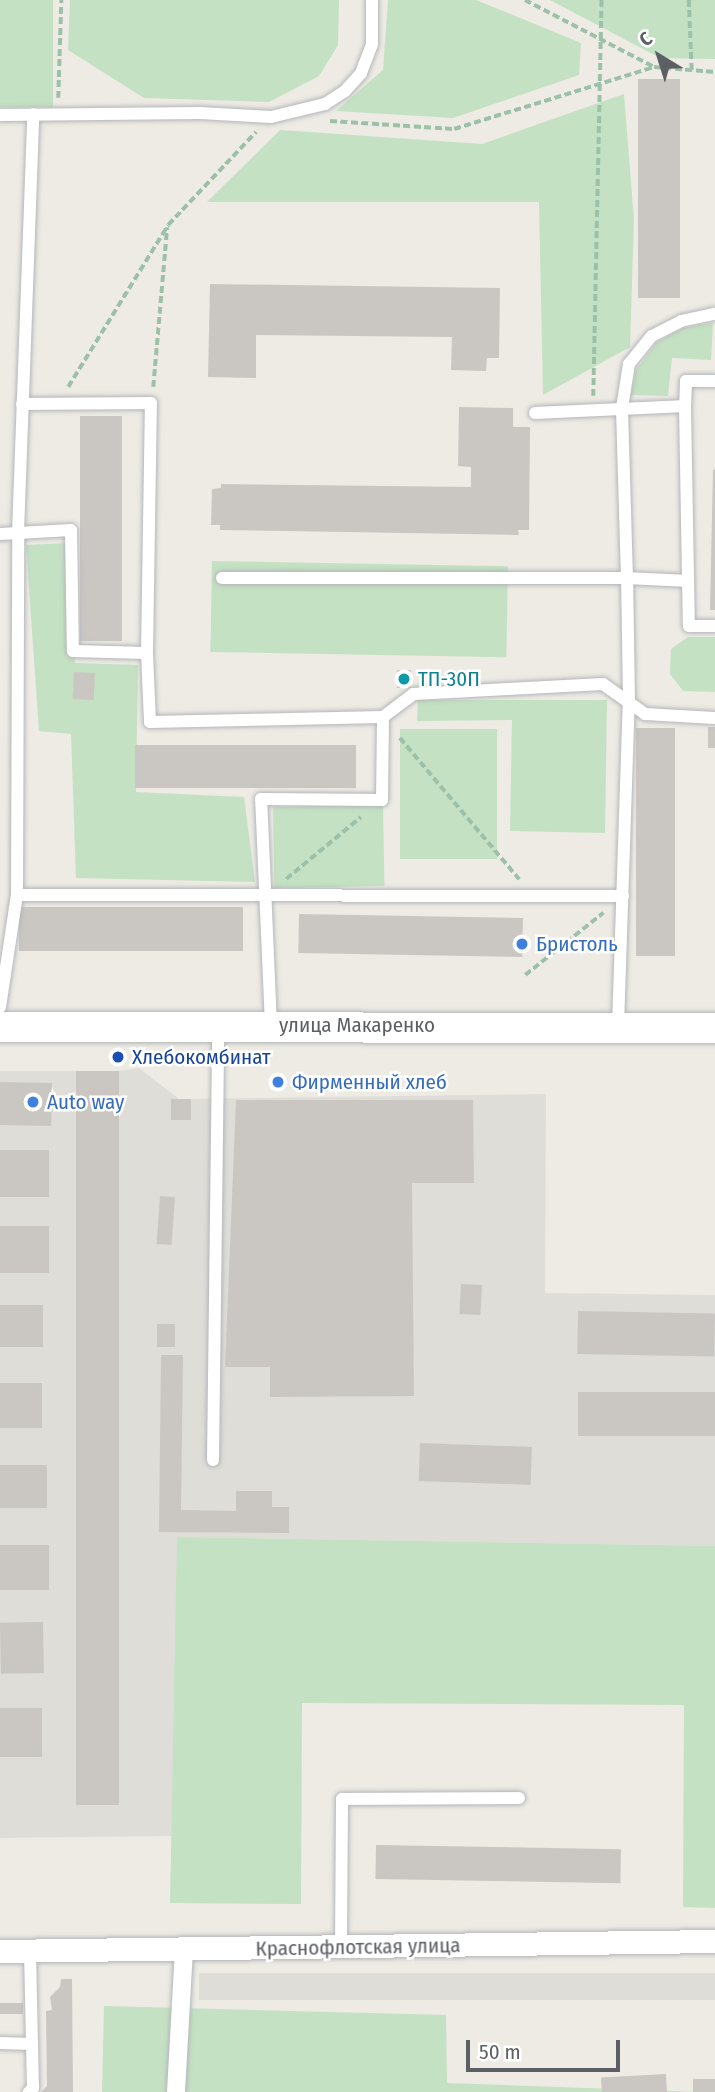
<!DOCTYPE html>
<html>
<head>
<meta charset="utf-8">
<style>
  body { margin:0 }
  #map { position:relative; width:715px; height:2092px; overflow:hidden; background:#edebe4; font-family:"Fira Sans Condensed",sans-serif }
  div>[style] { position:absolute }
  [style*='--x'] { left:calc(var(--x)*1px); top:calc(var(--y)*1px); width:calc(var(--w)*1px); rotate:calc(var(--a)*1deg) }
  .industrial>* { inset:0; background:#deddd8; transform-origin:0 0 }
  .green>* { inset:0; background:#c4e1c3; transform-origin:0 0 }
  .building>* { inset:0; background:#cac7c3; transform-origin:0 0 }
  .path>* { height:3.5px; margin-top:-1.75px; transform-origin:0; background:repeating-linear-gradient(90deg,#9dc1a8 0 7px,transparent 0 10.5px) }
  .roads { filter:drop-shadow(0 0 2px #b4b6b9) drop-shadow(0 0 2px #b4b6b9) }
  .service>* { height:12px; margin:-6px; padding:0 6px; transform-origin:6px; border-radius:6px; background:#fff }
  .pedestrian>* { height:18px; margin:-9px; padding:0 9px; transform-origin:9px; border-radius:9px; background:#fff }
  .minor>* { height:23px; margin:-11.5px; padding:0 11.5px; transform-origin:11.5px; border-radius:11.5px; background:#fff }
  .tertiary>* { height:30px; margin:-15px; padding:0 15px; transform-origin:15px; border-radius:15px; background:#fff }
  .dots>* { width:19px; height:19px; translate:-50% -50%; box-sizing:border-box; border:4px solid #fff; border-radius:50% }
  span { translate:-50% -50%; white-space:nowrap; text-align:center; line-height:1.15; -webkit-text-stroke:5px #fff; paint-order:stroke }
  .culture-label { font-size:21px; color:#0d838f }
  .left { translate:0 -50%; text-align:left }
  .shop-label { font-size:21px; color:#366cbe }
  .street-label { font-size:21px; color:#5c5f63 }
  .transit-label { font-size:21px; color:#164399 }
  .north { position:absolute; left:624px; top:21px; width:70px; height:70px; -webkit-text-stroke:5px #fff; paint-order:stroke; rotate:322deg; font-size:19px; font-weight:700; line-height:28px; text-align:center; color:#5c5f63 }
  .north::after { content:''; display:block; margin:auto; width:24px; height:32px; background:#5c5f63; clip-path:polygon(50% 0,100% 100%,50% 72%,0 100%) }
  .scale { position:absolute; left:466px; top:2040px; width:154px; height:32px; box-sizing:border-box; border:4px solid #5c5f63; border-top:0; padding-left:9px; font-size:21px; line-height:24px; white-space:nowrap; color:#5c5f63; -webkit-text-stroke:5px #fff; paint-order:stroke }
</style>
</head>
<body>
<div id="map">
  <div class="industrial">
    <div style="clip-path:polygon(139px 1068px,179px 1099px,546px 1094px,545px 1293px,715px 1295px,715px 1546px,178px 1537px,172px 1836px,0 1838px,0 1071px,119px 1071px)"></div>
    <div style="left:199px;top:1973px;width:516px;height:27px"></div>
  </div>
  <div class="green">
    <div style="left:0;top:0;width:53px;height:107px"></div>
    <div style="clip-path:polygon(70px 0,339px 0,338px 45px,319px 76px,269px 102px,144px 98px,68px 50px)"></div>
    <div style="clip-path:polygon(388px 0,476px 0,581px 43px,579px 75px,453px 118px,336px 111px,383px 70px)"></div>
    <div style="clip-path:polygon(550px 0,715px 0,715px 59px,660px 58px)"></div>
    <div style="clip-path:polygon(624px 94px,634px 220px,630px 347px,543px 395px,539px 202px,207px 202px,280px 130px,482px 144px)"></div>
    <div style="clip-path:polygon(713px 323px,711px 360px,672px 358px,668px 396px,631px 395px,636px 370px,656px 343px,683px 328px)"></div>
    <div style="clip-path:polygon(68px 543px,75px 663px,138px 665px,136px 792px,244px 797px,255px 882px,76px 878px,71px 734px,39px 731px,26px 545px)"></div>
    <div style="left:212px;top:561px;width:296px;height:91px;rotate:1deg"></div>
    <div style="clip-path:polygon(688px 637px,715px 637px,715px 692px,683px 691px,670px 674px,671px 649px)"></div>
    <div style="clip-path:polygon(418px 700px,607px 700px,605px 833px,510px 831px,512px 720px,417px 721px)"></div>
    <div style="left:497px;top:729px;width:130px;height:97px;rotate:90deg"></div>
    <div style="left:383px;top:805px;width:81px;height:110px;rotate:89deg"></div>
    <div style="clip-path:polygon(177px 1537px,715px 1546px,715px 1908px,683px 1907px,684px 1705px,302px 1703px,301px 1904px,170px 1903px)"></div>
    <div style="clip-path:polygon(104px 2006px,446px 2015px,447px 2083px,699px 2092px,102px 2092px)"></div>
  </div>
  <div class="building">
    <div style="left:638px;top:79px;width:42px;height:219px"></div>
    <div style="clip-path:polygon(210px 284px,500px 288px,499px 358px,487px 358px,486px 371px,451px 370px,452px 337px,256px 335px,256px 378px,208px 377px)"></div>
    <div style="clip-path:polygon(459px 407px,513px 408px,513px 427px,530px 427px,529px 530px,518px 530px,519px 535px,220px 530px,220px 525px,211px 525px,212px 489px,221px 488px,221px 484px,471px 487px,471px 467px,458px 466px)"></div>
    <div style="left:80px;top:416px;width:42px;height:225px"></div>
    <div style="clip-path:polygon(713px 469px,715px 470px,715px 610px,710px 610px)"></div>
    <div style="left:397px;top:670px;width:14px;height:18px"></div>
    <div style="left:74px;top:672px;width:21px;height:27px;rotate:3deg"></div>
    <div style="left:708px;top:727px;width:7px;height:21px"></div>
    <div style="left:636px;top:728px;width:39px;height:228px"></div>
    <div style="left:135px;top:745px;width:221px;height:43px"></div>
    <div style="left:19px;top:907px;width:224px;height:44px"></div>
    <div style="left:299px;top:914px;width:224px;height:39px;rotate:1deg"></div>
    <div style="left:76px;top:1071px;width:43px;height:734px"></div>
    <div style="left:0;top:1082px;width:52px;height:43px;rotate:1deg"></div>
    <div style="left:171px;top:1099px;width:20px;height:21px"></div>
    <div style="clip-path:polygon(236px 1100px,473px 1100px,474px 1183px,412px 1183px,414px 1396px,270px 1397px,270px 1367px,225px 1367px)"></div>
    <div style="left:0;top:1150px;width:49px;height:47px"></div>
    <div style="left:160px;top:1196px;width:15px;height:48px;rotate:4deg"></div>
    <div style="left:0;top:1226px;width:49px;height:47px"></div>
    <div style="left:461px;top:1284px;width:21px;height:30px;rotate:3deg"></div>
    <div style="left:0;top:1305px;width:43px;height:42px"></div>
    <div style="left:578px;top:1311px;width:137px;height:43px;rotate:1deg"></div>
    <div style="left:157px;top:1324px;width:18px;height:23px"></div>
    <div style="clip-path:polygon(161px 1355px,183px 1355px,181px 1510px,236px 1511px,236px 1491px,272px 1491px,272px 1507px,289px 1507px,289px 1533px,159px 1532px)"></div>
    <div style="left:0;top:1383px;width:42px;height:45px"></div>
    <div style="left:715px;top:1392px;width:44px;height:137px;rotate:90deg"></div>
    <div style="left:420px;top:1443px;width:112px;height:38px;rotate:2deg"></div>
    <div style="left:0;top:1465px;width:47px;height:43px"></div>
    <div style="left:49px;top:1545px;width:45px;height:49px;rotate:90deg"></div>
    <div style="left:43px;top:1622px;width:51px;height:43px;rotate:89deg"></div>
    <div style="left:42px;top:1708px;width:49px;height:42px;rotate:90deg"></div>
    <div style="left:376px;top:1845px;width:245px;height:34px;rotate:1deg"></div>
    <div style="clip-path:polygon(61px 1979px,72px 1979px,73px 2092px,41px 2092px,47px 2086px,46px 2011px,52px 2010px,50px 1997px,60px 1987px)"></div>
    <div style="left:0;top:2003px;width:23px;height:11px"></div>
    <div style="left:666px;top:2074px;width:18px;height:65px;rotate:87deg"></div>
    <div style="left:715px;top:2079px;width:13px;height:22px;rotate:90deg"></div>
  </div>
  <div class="path">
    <div style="--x:525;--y:0;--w:145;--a:27.4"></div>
    <div style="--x:654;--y:67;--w:61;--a:4.7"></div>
    <div style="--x:689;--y:0;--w:71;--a:87.6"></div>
    <div style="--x:58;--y:98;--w:98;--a:-88.2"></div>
    <div style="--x:330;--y:121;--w:124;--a:3.7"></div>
    <div style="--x:454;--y:129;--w:209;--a:-17.2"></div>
    <div style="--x:68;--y:387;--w:190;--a:-58.3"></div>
    <div style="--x:168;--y:225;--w:128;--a:-46.6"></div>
    <div style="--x:153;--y:387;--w:160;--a:-85"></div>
    <div style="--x:593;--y:396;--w:396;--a:-88.8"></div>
    <div style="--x:400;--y:738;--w:185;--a:49.8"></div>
    <div style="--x:286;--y:879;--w:97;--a:-39.6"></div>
    <div style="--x:525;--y:975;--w:100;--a:-38.5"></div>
  </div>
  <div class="roads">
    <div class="service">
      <div style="--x:0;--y:115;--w:200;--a:-0.6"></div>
      <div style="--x:200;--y:113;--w:71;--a:3.2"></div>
      <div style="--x:271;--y:117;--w:56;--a:-13.5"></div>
      <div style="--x:325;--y:104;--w:24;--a:-33"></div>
      <div style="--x:345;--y:91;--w:24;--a:-48"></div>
      <div style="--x:361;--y:73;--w:31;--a:-69"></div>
      <div style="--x:372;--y:44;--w:44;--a:-90"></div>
      <div style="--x:715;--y:381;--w:29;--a:180"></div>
      <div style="--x:686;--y:381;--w:25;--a:92"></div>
      <div style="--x:685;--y:406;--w:220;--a:89"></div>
      <div style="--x:689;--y:626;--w:26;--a:0"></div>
      <div style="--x:535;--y:413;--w:150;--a:-2.7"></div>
      <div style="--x:0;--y:534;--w:71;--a:-3.2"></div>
      <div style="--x:71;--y:530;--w:121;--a:89.1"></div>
      <div style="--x:73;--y:651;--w:74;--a:1.5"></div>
      <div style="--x:147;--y:653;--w:250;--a:-89.1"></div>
      <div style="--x:151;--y:403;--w:129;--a:179.6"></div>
      <div style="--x:222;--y:578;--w:405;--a:0"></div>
      <div style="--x:627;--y:578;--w:170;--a:-91.7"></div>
      <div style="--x:622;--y:408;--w:45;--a:-81"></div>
      <div style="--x:629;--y:364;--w:36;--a:-51"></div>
      <div style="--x:652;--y:336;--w:33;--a:-27"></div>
      <div style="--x:681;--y:321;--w:35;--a:-12"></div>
      <div style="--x:147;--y:653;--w:69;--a:87.5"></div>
      <div style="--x:150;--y:722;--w:233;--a:-1.2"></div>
      <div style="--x:383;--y:717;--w:38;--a:-37"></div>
      <div style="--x:413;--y:694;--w:190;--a:-3"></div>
      <div style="--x:603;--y:684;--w:52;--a:35.5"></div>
      <div style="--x:645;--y:714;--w:70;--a:3.3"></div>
      <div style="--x:17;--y:895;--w:606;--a:0.09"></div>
      <div style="--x:0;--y:1007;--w:113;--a:-81.4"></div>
      <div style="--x:17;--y:895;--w:362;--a:-89.8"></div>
      <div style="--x:18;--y:533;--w:419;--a:-87.9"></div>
      <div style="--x:271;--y:1025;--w:226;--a:-92.5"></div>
      <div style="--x:261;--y:799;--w:121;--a:0.5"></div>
      <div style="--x:382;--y:800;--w:83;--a:-89.3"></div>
      <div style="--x:618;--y:1026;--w:326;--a:-88.1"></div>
      <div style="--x:629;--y:700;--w:122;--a:-90.9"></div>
      <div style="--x:627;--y:578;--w:61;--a:2.8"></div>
      <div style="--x:213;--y:1460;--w:432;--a:-89.3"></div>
      <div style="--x:341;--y:1947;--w:148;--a:-89.6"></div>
      <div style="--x:342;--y:1799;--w:177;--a:-0.3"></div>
      <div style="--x:30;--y:1950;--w:94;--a:88.8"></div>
      <div style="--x:0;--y:2043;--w:32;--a:2"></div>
      <div style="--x:32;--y:2044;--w:44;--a:88.7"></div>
      <div style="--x:33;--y:2088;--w:6;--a:135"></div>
    </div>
    <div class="pedestrian">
      <div style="--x:176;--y:2092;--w:144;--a:-86.8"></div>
    </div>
    <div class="minor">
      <div style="--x:0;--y:1951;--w:715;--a:-0.8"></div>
    </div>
    <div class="tertiary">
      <div style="--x:0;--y:1027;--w:715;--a:0.08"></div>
    </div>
  </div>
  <div class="dots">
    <div style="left:404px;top:679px;background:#0f9aa8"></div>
    <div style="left:522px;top:944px;background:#3f7fe0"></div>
    <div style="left:118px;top:1057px;background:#1a4fb4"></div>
    <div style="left:278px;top:1082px;background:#3f7fe0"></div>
    <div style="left:33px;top:1102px;background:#3f7fe0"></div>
  </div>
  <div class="culture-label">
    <span class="left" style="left:418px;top:679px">ТП-30П</span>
  </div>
  <div class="shop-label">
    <span class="left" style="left:536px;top:944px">Бристоль</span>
    <span class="left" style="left:292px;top:1082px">Фирменный хлеб</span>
    <span class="left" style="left:47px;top:1102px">Auto way</span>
  </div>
  <div class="street-label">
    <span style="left:357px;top:1025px">улица Макаренко</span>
    <span style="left:358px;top:1947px;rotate:-1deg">Краснофлотская улица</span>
  </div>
  <div class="transit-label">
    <span class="left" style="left:132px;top:1057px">Хлебокомбинат</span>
  </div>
  <div class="north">С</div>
  <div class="scale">50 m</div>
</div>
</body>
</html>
